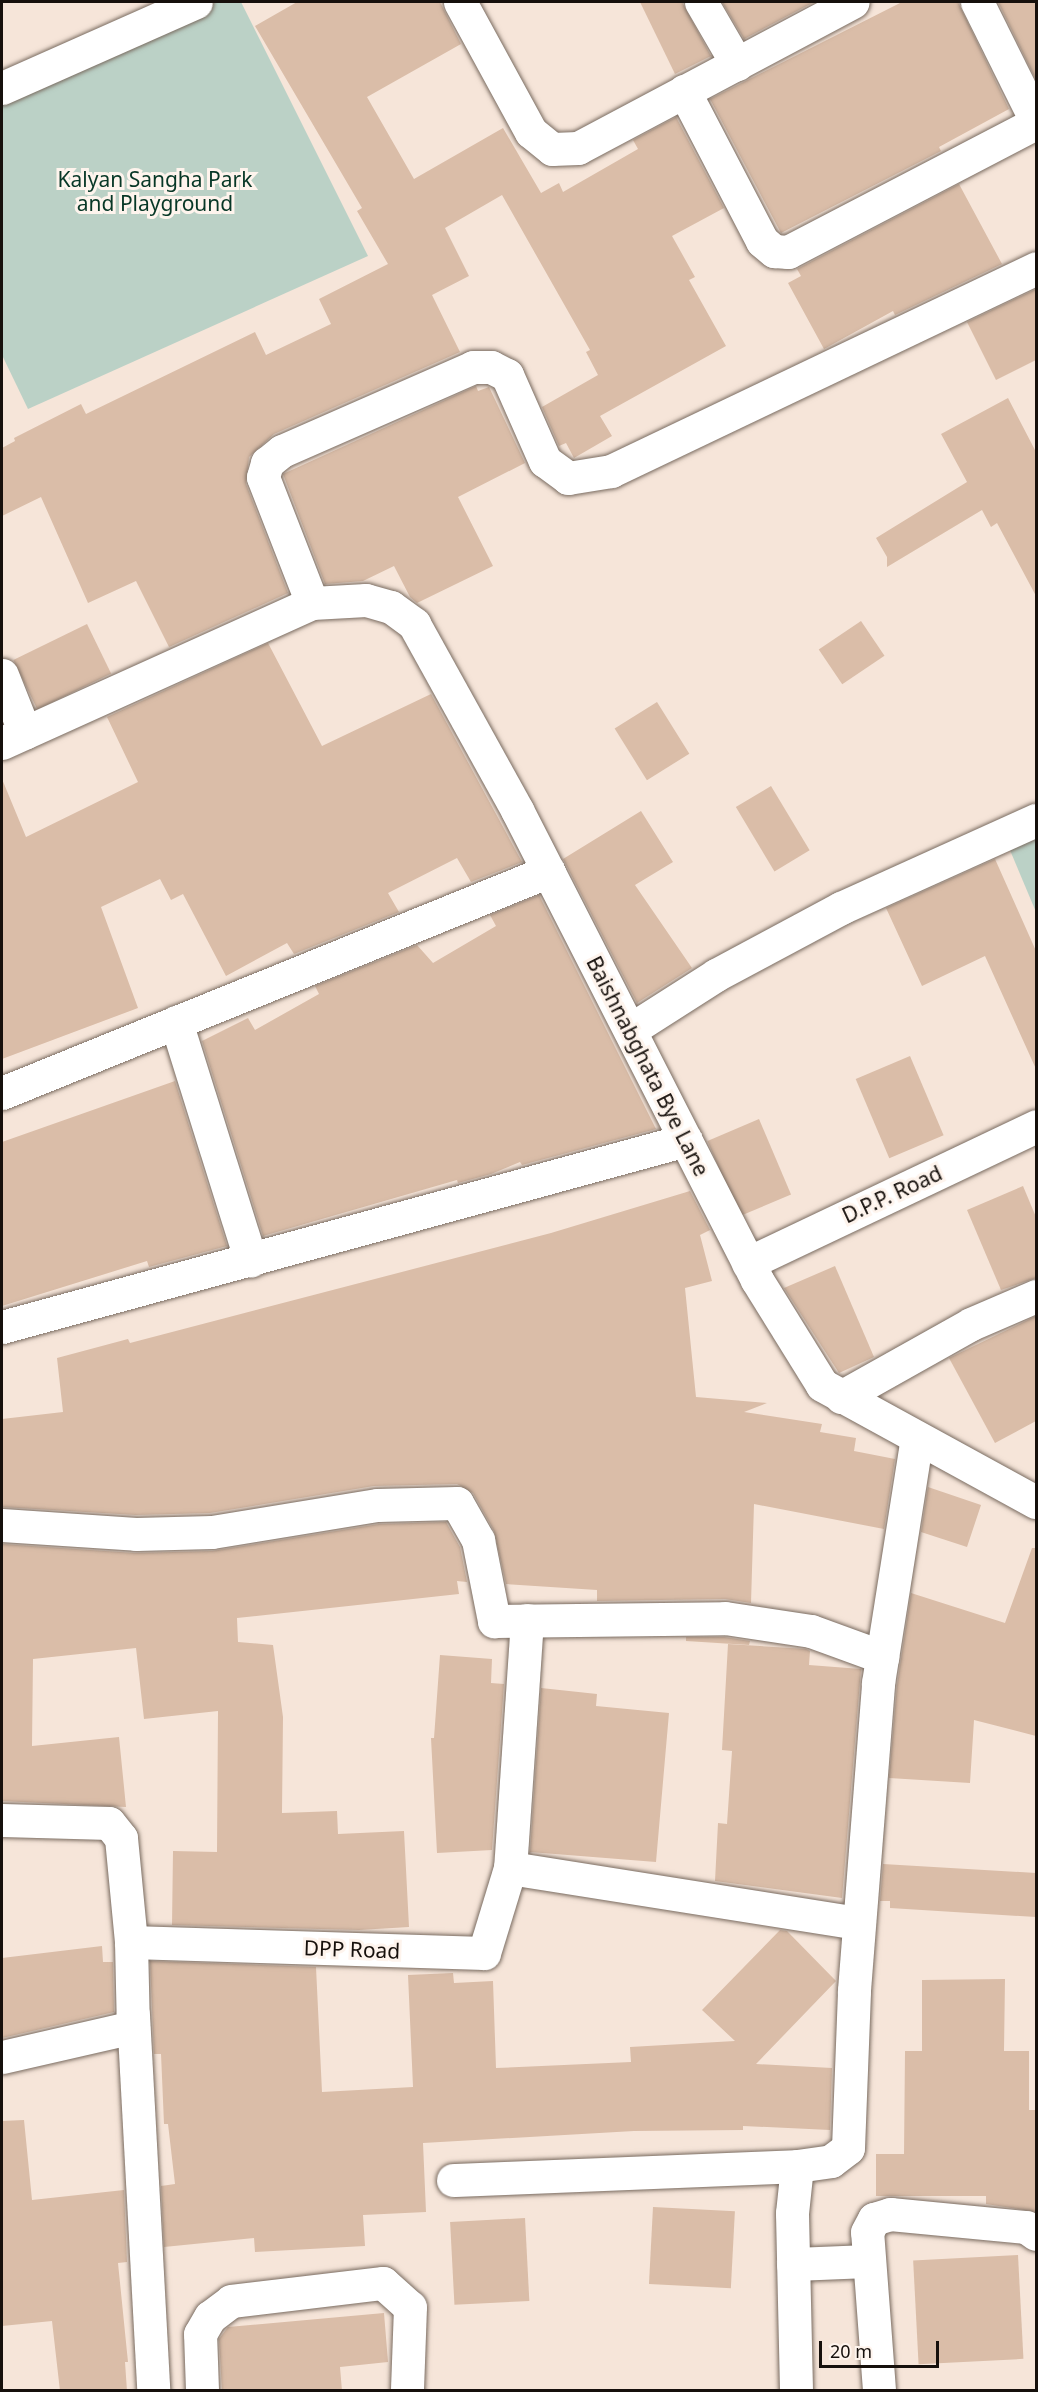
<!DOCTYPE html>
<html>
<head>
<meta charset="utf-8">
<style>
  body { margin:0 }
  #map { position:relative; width:1038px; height:2392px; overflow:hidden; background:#f6e5d9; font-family:"Noto Sans",sans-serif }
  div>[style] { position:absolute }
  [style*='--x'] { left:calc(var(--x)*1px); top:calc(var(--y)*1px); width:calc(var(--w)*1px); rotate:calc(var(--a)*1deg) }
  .green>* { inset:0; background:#bbd1c6 }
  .building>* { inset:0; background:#dabda8; transform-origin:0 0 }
  .roads { filter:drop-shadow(0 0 2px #796b60) drop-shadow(0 0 2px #796b60) }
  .street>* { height:33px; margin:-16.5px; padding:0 16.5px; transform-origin:16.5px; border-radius:16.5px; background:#fff }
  span { translate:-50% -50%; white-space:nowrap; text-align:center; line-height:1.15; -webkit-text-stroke:6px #fef4ed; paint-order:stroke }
  .park-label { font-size:21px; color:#073726 }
  .street-label { font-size:21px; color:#16100c }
  .frame { position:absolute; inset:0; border:3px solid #16100c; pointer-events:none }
  .scale { position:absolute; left:819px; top:2341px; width:120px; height:27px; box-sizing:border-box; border:3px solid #16100c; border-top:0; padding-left:8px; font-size:18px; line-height:21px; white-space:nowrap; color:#16100c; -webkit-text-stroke:4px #fef4ed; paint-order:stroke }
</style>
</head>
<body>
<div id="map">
  <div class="green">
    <div style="clip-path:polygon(217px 2px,241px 2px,368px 256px,28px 409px,2px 355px,2px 99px)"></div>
    <div style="clip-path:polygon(1036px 832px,1036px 912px,1007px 843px)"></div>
  </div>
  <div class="building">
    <div style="clip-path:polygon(297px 2px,440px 2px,461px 44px,367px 97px,414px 179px,503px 128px,541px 193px,559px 183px,563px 192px,638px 149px,633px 140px,676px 117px,724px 208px,672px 236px,695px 277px,689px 280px,726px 346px,600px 416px,612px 436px,574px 458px,566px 443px,559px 446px,542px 407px,598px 375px,586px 352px,590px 350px,502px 195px,445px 228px,469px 276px,432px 295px,460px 352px,274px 434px,249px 457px,246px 484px,288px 593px,169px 647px,136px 581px,88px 603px,41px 497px,2px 516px,2px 448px,15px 441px,14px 438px,81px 404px,86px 414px,255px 332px,266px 355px,331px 324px,319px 299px,388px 264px,357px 211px,362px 208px,255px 26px)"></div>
    <div style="clip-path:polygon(640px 2px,682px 2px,711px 56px,675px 74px)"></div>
    <div style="clip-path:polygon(722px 2px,814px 2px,744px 39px)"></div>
    <div style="clip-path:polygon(902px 2px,958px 2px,1009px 109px,939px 147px,941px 151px,781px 233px,710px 99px)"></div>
    <div style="clip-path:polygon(998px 2px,1036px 2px,1036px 80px)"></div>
    <div style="clip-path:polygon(959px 184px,1002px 264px,895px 315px,893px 311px,824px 349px,788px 283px,801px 276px,797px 269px)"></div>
    <div style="clip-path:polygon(1036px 289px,1036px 360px,996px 380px,967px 322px)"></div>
    <div style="clip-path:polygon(476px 386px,478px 391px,489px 387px,525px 463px,458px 497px,493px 566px,417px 603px,410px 597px,394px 566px,363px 581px,325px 584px,283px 474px)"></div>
    <div style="clip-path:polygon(1008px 398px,1036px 452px,1036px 596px,997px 523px,991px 527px,982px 510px,887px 567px,887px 557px,876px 538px,967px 482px,941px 434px)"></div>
    <div style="left:861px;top:621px;width:42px;height:51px;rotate:56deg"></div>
    <div style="left:87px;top:624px;width:55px;height:82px;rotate:64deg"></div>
    <div style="clip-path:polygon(268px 643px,322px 746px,431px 694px,522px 862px,471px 882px,457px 858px,388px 893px,399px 912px,294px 954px,287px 943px,226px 976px,183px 894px,171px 900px,160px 879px,101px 907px,138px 1008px,2px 1059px,2px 779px,26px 837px,138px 782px,107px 717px)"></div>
    <div style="left:657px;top:702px;width:61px;height:50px;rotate:58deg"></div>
    <div style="left:771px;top:786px;width:75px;height:41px;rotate:59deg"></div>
    <div style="clip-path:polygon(641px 811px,673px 862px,635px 885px,692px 968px,637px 1003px,563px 859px)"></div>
    <div style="clip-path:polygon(995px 859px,1036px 951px,1036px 1069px,985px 956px,922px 986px,886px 908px)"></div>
    <div style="clip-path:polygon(539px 895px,656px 1129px,522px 1165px,520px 1162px,491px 1174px,458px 1183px,457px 1180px,263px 1236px,202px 1041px,248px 1018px,255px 1030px,319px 994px,315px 986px,417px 945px,433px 963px,496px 926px,490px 915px)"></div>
    <div style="left:910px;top:1056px;width:86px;height:59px;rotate:67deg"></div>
    <div style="clip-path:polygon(175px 1081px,227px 1246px,149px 1267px,147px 1261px,2px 1306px,2px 1142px)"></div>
    <div style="left:759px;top:1119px;width:82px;height:56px;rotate:67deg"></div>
    <div style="clip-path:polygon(1023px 1186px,1036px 1217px,1036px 1278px,1001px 1290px,967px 1210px)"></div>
    <div style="clip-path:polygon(690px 1191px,710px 1230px,700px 1235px,712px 1281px,685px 1288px,696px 1397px,767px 1403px,744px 1412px,822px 1424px,820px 1432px,856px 1438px,854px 1451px,895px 1459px,884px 1529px,754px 1504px,751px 1603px,725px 1599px,597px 1601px,597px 1590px,506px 1584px,494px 1531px,473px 1493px,457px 1484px,374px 1486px,210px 1513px,136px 1515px,2px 1507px,2px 1419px,63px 1412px,57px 1358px,128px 1339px,130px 1343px,551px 1233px)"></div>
    <div style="clip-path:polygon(835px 1266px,874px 1357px,839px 1373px,784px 1288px)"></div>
    <div style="clip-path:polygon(1036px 1316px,1036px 1421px,995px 1443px,949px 1358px)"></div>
    <div style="clip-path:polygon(928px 1487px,981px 1505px,967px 1547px,921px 1532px)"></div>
    <div style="clip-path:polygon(446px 1522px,460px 1547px,467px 1582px,457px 1581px,459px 1594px,237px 1618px,238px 1642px,273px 1645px,283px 1717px,282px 1813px,337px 1811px,338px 1834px,404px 1831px,409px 1927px,359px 1930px,172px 1925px,173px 1851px,217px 1852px,218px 1711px,144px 1719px,136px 1648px,33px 1659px,32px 1746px,119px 1737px,126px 1807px,2px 1801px,2px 1544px,135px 1553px,212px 1551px,379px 1524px)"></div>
    <div style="clip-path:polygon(1032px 1548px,1036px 1548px,1036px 1736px,974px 1720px,970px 1783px,889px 1778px,897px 1685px,911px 1593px,1005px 1623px)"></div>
    <div style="clip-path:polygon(686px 1637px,724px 1637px,750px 1641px,749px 1645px,686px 1641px)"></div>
    <div style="clip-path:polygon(728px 1644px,806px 1649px,810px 1651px,809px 1665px,861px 1669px,842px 1898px,715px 1881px,718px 1823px,727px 1824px,732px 1751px,722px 1750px)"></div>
    <div style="clip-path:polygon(440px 1655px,492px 1659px,491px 1683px,504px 1684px,492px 1850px,437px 1853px,431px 1738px,434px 1738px)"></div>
    <div style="clip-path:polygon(541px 1688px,597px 1694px,596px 1706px,669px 1713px,656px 1862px,530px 1852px)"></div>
    <div style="clip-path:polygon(883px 1864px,1036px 1873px,1036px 1917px,890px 1908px,890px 1901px,880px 1901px)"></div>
    <div style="clip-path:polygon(780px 1930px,787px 1931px,836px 1981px,756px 2064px,832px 2068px,830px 2130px,743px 2126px,743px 2130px,634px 2131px,423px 2143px,426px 2212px,363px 2215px,365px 2246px,255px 2252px,254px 2238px,164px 2247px,161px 2186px,175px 2184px,168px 2124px,164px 2124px,161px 2054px,154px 2054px,150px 1961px,316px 1967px,322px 2092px,413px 2087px,408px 1975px,453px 1973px,454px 1983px,493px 1981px,496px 2068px,631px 2062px,630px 2047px,735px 2041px,702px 2010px)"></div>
    <div style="clip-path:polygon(102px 1946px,103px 1962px,113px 1962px,114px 2012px,2px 2038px,2px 1958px)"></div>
    <div style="clip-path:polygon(1005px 1979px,1004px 2051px,1029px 2051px,1029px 2110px,1036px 2110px,1036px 2212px,986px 2204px,986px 2196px,876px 2196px,876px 2154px,904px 2154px,905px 2051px,922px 2051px,922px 1980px)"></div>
    <div style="clip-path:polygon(24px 2120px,32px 2200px,124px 2190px,127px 2262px,118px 2263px,128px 2362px,125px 2362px,127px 2391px,60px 2391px,52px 2321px,2px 2326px,2px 2121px)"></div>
    <div style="left:653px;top:2207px;width:82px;height:77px;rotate:3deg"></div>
    <div style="left:525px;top:2218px;width:83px;height:75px;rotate:87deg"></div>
    <div style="left:1018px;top:2255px;width:104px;height:105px;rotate:87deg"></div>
    <div style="clip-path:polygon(384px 2313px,388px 2362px,340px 2367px,342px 2391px,222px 2391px,219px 2339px,228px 2327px)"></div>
  </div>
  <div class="roads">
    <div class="street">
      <div style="--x:460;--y:2;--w:148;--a:61.4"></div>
      <div style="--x:531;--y:132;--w:27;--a:39"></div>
      <div style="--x:552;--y:149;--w:26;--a:-2"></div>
      <div style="--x:578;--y:148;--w:311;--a:-28"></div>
      <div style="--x:701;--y:2;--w:72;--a:59.9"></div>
      <div style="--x:977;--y:2;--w:133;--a:63.6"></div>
      <div style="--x:2;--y:88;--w:212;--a:-23.9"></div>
      <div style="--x:684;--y:91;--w:169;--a:62.5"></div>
      <div style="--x:762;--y:241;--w:16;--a:40"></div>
      <div style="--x:774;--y:251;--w:14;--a:4"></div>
      <div style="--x:788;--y:252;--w:280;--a:-27.5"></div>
      <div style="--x:312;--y:603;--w:135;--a:-111.3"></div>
      <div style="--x:263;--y:477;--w:15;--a:-74"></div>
      <div style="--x:267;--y:463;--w:19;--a:-39"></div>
      <div style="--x:282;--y:451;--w:209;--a:-23.7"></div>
      <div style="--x:473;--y:367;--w:18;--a:0"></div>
      <div style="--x:491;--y:367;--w:18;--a:27"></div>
      <div style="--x:507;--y:375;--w:94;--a:66.2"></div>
      <div style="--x:545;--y:461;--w:29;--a:36"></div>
      <div style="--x:568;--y:478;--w:44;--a:-9.2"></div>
      <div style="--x:611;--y:471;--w:471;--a:-25.5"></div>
      <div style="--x:2;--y:675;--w:62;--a:68.4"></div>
      <div style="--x:2;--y:743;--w:340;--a:-24.3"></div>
      <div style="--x:312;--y:603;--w:54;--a:-3.2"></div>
      <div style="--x:366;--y:600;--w:26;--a:16"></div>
      <div style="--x:391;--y:607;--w:29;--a:36"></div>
      <div style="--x:414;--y:624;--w:213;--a:61"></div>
      <div style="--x:517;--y:810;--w:528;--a:62.95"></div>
      <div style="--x:757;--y:1280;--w:123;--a:58.2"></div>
      <div style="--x:822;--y:1385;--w:244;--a:28.7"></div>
      <div style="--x:176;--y:1022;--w:250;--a:72.6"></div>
      <div style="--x:630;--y:1030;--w:102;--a:-32.6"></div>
      <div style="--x:716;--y:975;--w:142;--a:-28.2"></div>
      <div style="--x:841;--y:908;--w:214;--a:-24.3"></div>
      <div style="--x:2;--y:1093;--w:590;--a:-22.09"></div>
      <div style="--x:748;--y:1263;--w:319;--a:-25.4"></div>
      <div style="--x:2;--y:1327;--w:709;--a:-15.29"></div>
      <div style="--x:841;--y:1397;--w:149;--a:-29.3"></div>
      <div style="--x:971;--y:1324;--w:71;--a:-23.3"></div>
      <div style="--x:2;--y:1525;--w:134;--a:3.8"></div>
      <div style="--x:136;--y:1534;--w:76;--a:-1.5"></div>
      <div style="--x:212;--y:1532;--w:167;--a:-9.3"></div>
      <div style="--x:377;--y:1505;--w:80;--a:-1.4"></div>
      <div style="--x:457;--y:1503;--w:43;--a:60.4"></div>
      <div style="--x:478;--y:1540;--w:83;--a:78.8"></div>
      <div style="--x:494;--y:1621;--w:231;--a:-0.7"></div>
      <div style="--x:725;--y:1618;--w:87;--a:8.6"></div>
      <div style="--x:811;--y:1631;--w:76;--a:20.1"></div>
      <div style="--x:527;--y:1620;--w:249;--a:93.9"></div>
      <div style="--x:510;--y:1868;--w:353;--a:9"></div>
      <div style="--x:2;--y:1820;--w:107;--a:1.6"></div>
      <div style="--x:109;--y:1823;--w:19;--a:51"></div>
      <div style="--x:121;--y:1838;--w:104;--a:84.5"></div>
      <div style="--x:131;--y:1942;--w:85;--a:88.7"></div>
      <div style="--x:133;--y:2027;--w:134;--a:167.1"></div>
      <div style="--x:131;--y:1942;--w:353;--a:1.8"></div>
      <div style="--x:484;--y:1953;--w:89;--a:-73"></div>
      <div style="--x:133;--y:2015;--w:376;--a:86.9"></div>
      <div style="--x:453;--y:2180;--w:344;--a:-2.3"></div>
      <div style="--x:793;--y:2264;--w:76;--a:-2.3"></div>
      <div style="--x:202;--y:2390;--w:56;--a:-92"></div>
      <div style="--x:200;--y:2334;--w:20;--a:-60"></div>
      <div style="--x:210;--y:2317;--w:26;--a:-37"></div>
      <div style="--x:231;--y:2301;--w:153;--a:-6.8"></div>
      <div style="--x:383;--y:2283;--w:36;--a:42"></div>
      <div style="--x:410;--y:2307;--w:83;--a:92.1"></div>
      <div style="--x:796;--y:2390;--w:177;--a:-91.3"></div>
      <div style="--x:792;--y:2213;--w:47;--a:-83.9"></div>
      <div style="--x:797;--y:2166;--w:34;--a:-8"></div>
      <div style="--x:831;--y:2161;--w:21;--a:-37"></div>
      <div style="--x:848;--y:2148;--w:158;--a:-87.8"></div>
      <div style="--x:854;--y:1990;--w:308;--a:-85.5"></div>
      <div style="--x:878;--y:1683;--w:248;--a:-81"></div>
      <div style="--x:879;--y:2390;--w:158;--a:-94.3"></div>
      <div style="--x:867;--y:2232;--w:15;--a:-62"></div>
      <div style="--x:874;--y:2219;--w:17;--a:-17"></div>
      <div style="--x:890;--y:2214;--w:137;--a:5.5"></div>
      <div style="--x:1026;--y:2227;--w:12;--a:35"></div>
    </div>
  </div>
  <div class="park-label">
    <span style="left:155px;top:191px">Kalyan Sangha Park<br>and Playground</span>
  </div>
  <div class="street-label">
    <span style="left:648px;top:1066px;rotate:63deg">Baishnabghata Bye Lane</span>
    <span style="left:892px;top:1194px;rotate:-25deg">D.P.P. Road</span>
    <span style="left:352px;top:1949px;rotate:2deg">DPP Road</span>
  </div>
  <div class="frame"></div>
  <div class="scale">20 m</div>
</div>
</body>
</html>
